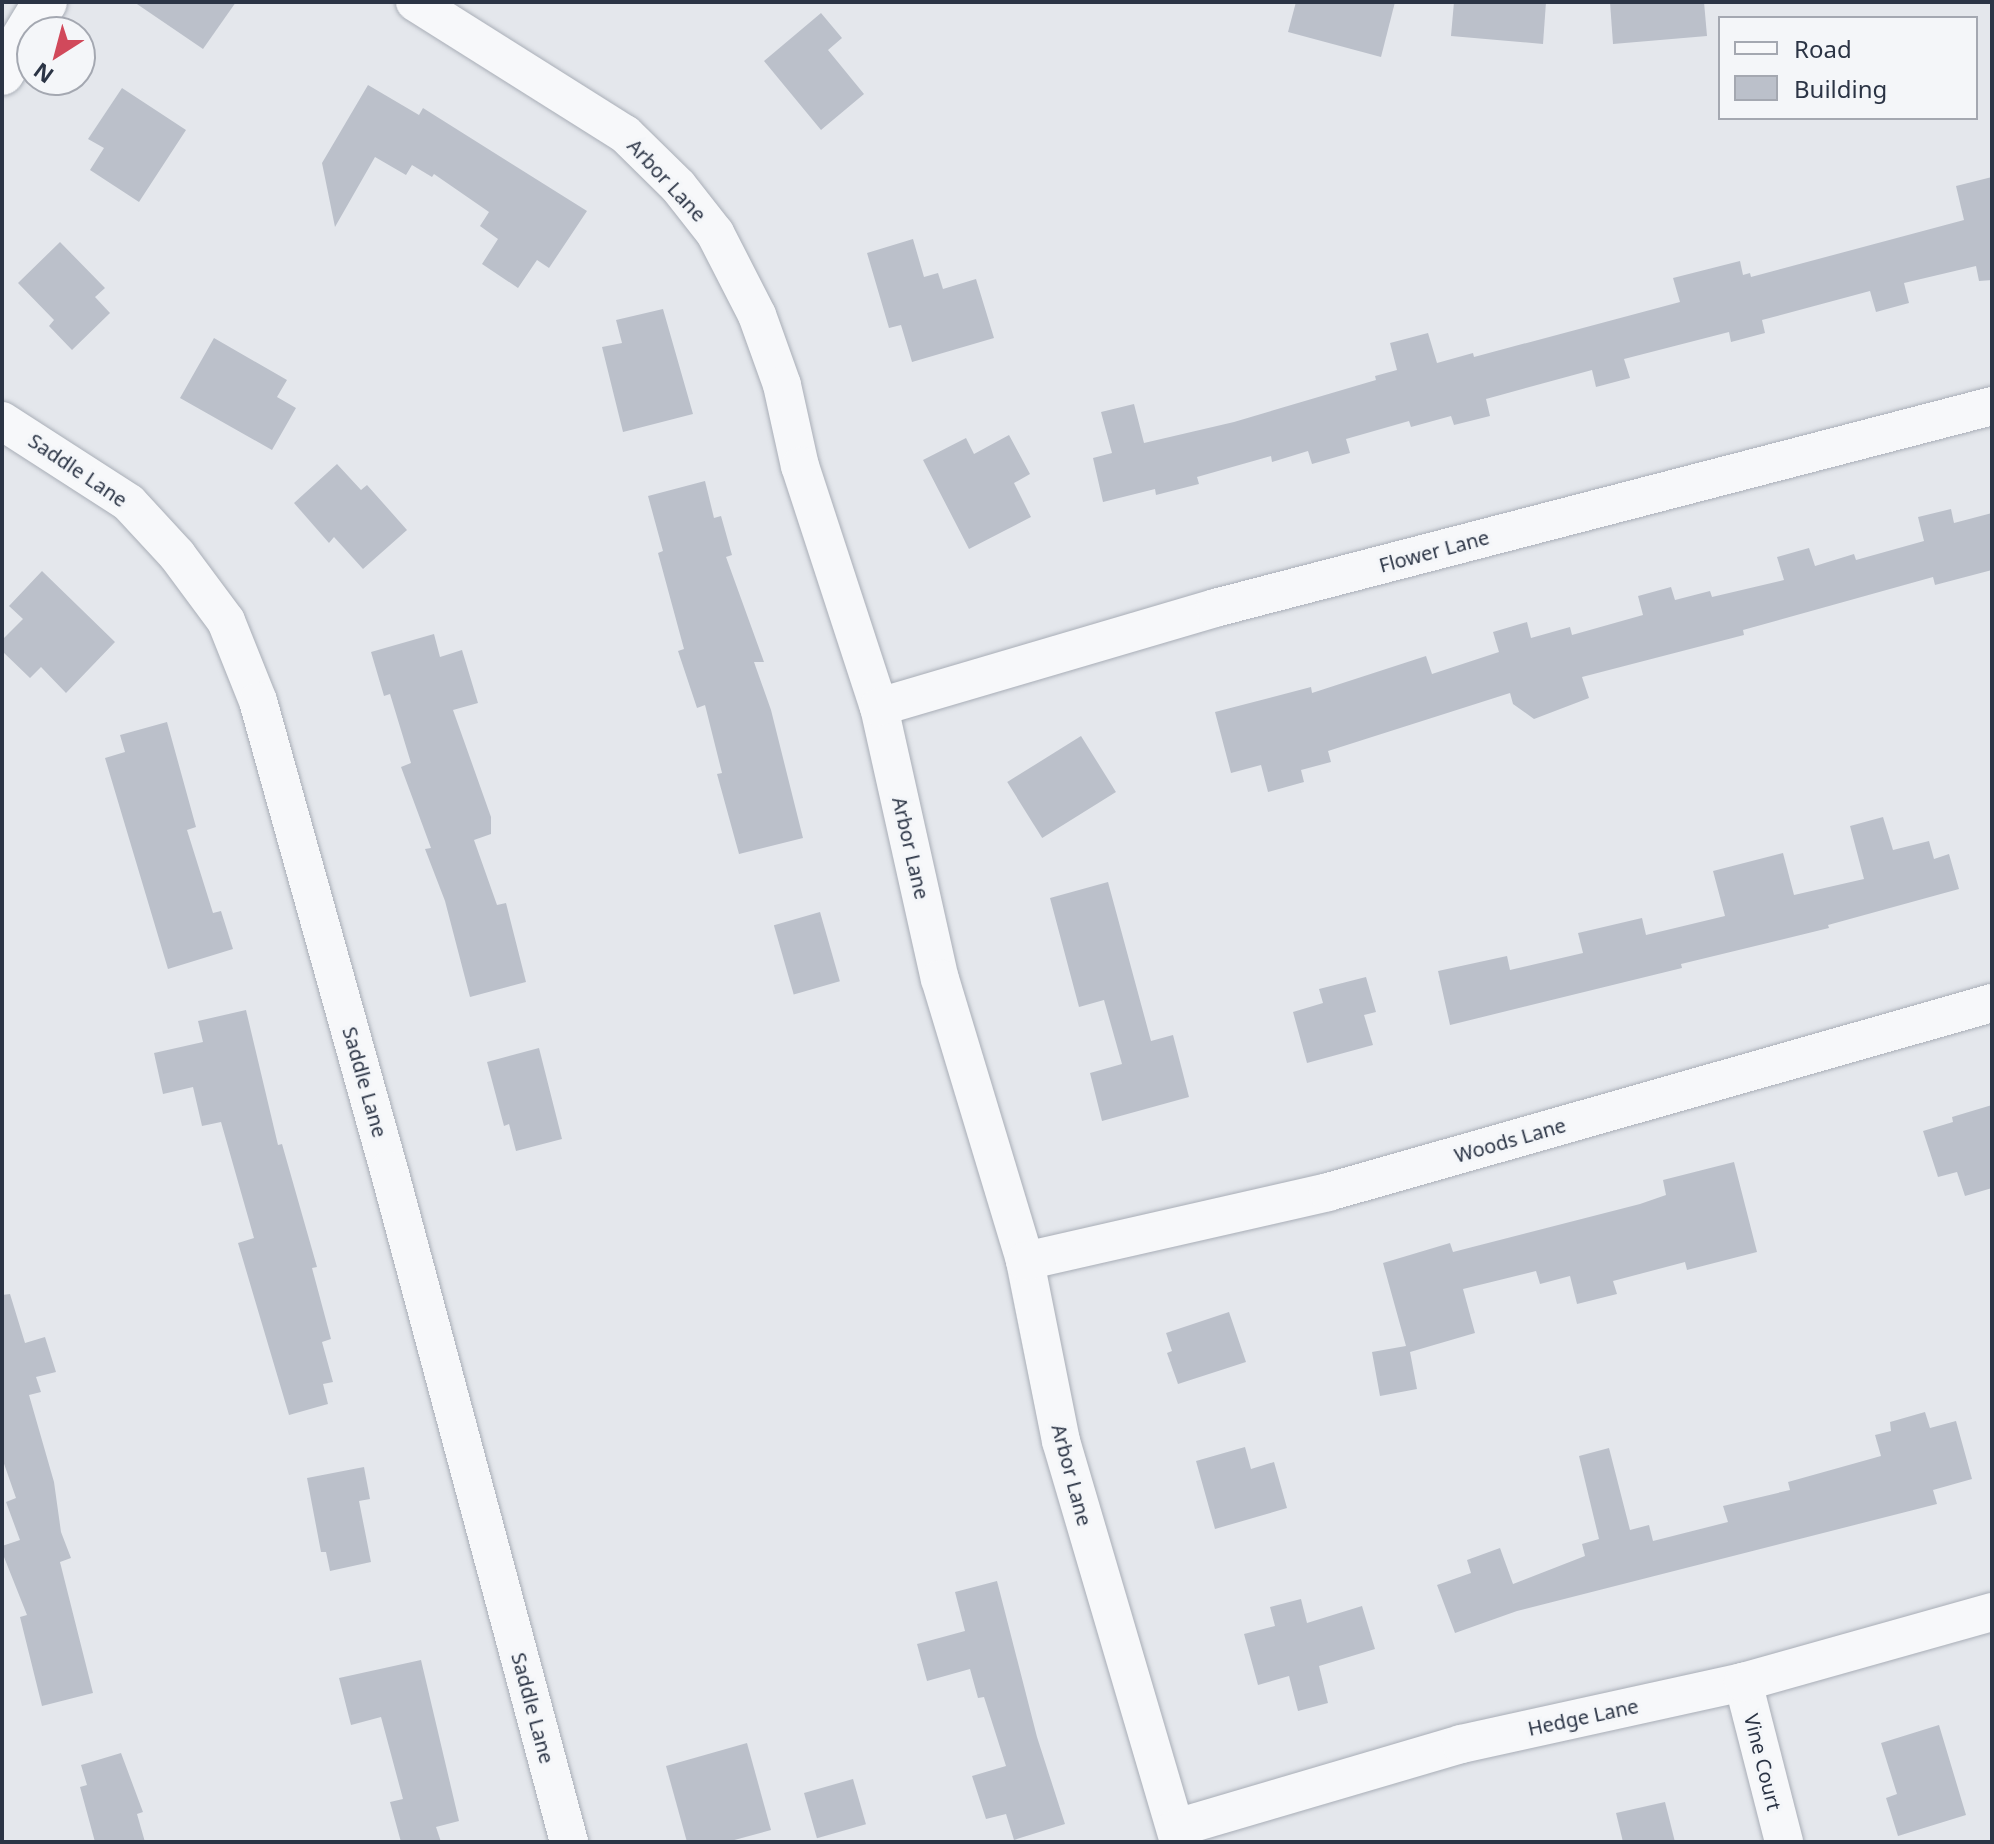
<!DOCTYPE html>
<html>
<head>
<meta charset="utf-8">
<style>
  body { margin:0 }
  #map { position:relative; width:1994px; height:1844px; overflow:hidden; background:#e4e7ec; font-family:"Noto Sans",sans-serif }
  div>[style] { position:absolute }
  [style*='--x'] { left:calc(var(--x)*1px); top:calc(var(--y)*1px); width:calc(var(--w)*1px); rotate:calc(var(--a)*1deg) }
  .building>* { inset:0; background:#bbc0ca; transform-origin:0 0 }
  .roads { filter:drop-shadow(0 0 2px #a9aeb7) drop-shadow(0 0 2px #a9aeb7) }
  .minor>* { height:38px; margin:-19px; padding:0 19px; transform-origin:19px; border-radius:19px; background:#f7f8fa }
  .tertiary>* { height:44px; margin:-22px; padding:0 22px; transform-origin:22px; border-radius:22px; background:#f7f8fa }
  span { translate:-50% -50%; white-space:nowrap; text-align:center; line-height:1.15; -webkit-text-stroke:6px #f4f6f9; paint-order:stroke }
  .street-label { font-size:20px; color:#2b3445 }
  .frame { position:absolute; inset:0; border:4px solid #2b3445; pointer-events:none }
  .legend { position:absolute; left:1718px; top:16px; width:260px; height:104px; box-sizing:border-box; background:#f4f6f9; border:2px solid #a4a8b1; margin:0; padding:10px 14px; list-style:none; font-size:24px; color:#2b3445 }
  .legend li { display:flex; align-items:center; gap:16px; height:40px }
  .legend b { width:40px; border:2px solid #a4a8b1 }
  .north { position:absolute; left:16px; top:16px; width:80px; height:80px; box-sizing:border-box; background:#f4f6f9; border:2px solid #a4a8b1; border-radius:50%; rotate:216deg; font-size:22px; font-weight:700; line-height:32px; text-align:center; color:#2b3445 }
  .north::after { content:''; display:block; margin:auto; width:28px; height:36px; background:#d1495b; clip-path:polygon(50% 0,100% 100%,50% 72%,0 100%) }
</style>
</head>
<body>
<div id="map">
  <div class="building">
    <div style="clip-path:polygon(134px 2px,236px 2px,203px 49px)"></div>
    <div style="clip-path:polygon(1296px 2px,1395px 2px,1381px 57px,1288px 32px)"></div>
    <div style="clip-path:polygon(1454px 2px,1546px 2px,1543px 44px,1451px 36px)"></div>
    <div style="clip-path:polygon(1610px 2px,1704px 2px,1707px 36px,1613px 44px)"></div>
    <div style="clip-path:polygon(821px 13px,842px 38px,828px 50px,864px 94px,821px 130px,764px 61px)"></div>
    <div style="clip-path:polygon(368px 85px,419px 115px,423px 108px,587px 211px,549px 268px,537px 260px,518px 288px,482px 264px,498px 239px,480px 226px,489px 212px,434px 174px,432px 177px,412px 165px,406px 175px,375px 157px,335px 227px,322px 163px)"></div>
    <div style="clip-path:polygon(122px 88px,186px 130px,139px 202px,90px 170px,104px 148px,88px 139px)"></div>
    <div style="clip-path:polygon(1992px 177px,1992px 280px,1979px 281px,1976px 266px,1904px 283px,1909px 303px,1876px 312px,1870px 291px,1762px 320px,1765px 333px,1731px 342px,1729px 332px,1624px 359px,1630px 378px,1596px 387px,1592px 370px,1486px 399px,1490px 416px,1454px 425px,1451px 416px,1411px 427px,1409px 421px,1346px 439px,1350px 453px,1312px 464px,1308px 451px,1272px 462px,1271px 456px,1197px 477px,1199px 484px,1156px 495px,1155px 489px,1103px 502px,1093px 458px,1112px 453px,1101px 412px,1134px 404px,1144px 443px,1234px 422px,1376px 380px,1375px 376px,1397px 370px,1390px 343px,1428px 333px,1437px 363px,1473px 353px,1474px 357px,1680px 302px,1673px 278px,1740px 261px,1743px 275px,1750px 273px,1751px 277px,1964px 220px,1956px 186px)"></div>
    <div style="clip-path:polygon(913px 239px,924px 277px,938px 273px,943px 289px,976px 279px,994px 338px,912px 362px,901px 325px,889px 328px,867px 253px)"></div>
    <div style="clip-path:polygon(60px 242px,105px 288px,95px 297px,110px 313px,72px 350px,49px 326px,54px 320px,18px 283px)"></div>
    <div style="clip-path:polygon(663px 309px,693px 414px,623px 432px,602px 347px,622px 343px,616px 320px)"></div>
    <div style="clip-path:polygon(214px 338px,287px 380px,277px 397px,296px 408px,272px 450px,180px 398px)"></div>
    <div style="clip-path:polygon(1009px 435px,1030px 474px,1014px 483px,1031px 517px,969px 549px,923px 460px,966px 438px,974px 454px)"></div>
    <div style="clip-path:polygon(337px 464px,361px 490px,367px 485px,407px 530px,363px 569px,334px 537px,329px 543px,294px 503px)"></div>
    <div style="clip-path:polygon(705px 481px,714px 518px,721px 516px,732px 555px,726px 557px,764px 662px,754px 662px,771px 710px,803px 838px,739px 854px,717px 774px,722px 773px,705px 705px,697px 708px,678px 651px,684px 649px,658px 553px,663px 551px,648px 496px)"></div>
    <div style="clip-path:polygon(1951px 509px,1954px 523px,1992px 513px,1992px 570px,1935px 585px,1933px 577px,1743px 630px,1744px 635px,1582px 677px,1589px 698px,1534px 719px,1513px 704px,1510px 693px,1328px 751px,1331px 762px,1301px 770px,1304px 782px,1268px 792px,1261px 765px,1231px 773px,1215px 712px,1311px 687px,1312px 693px,1426px 656px,1432px 674px,1499px 652px,1493px 632px,1527px 622px,1531px 638px,1570px 627px,1572px 635px,1643px 615px,1638px 596px,1671px 587px,1675px 600px,1710px 591px,1712px 597px,1784px 580px,1777px 557px,1809px 548px,1815px 566px,1854px 554px,1856px 560px,1924px 541px,1918px 517px)"></div>
    <div style="clip-path:polygon(42px 571px,115px 642px,66px 693px,41px 667px,30px 678px,2px 651px,2px 640px,23px 619px,9px 606px)"></div>
    <div style="clip-path:polygon(434px 634px,440px 657px,462px 650px,478px 703px,453px 710px,491px 817px,491px 834px,474px 840px,497px 905px,506px 903px,526px 982px,470px 997px,445px 901px,425px 849px,431px 848px,401px 767px,411px 763px,390px 694px,384px 696px,371px 652px)"></div>
    <div style="clip-path:polygon(167px 722px,196px 827px,187px 830px,213px 913px,221px 911px,233px 949px,168px 969px,105px 758px,125px 752px,120px 735px)"></div>
    <div style="left:1081px;top:736px;width:66px;height:87px;rotate:58deg"></div>
    <div style="clip-path:polygon(1883px 817px,1893px 850px,1929px 841px,1934px 859px,1949px 854px,1959px 889px,1828px 925px,1829px 928px,1681px 964px,1682px 968px,1450px 1025px,1438px 971px,1507px 956px,1510px 970px,1583px 953px,1578px 933px,1642px 918px,1646px 935px,1725px 916px,1713px 871px,1783px 853px,1794px 895px,1864px 879px,1850px 826px)"></div>
    <div style="clip-path:polygon(1108px 882px,1151px 1041px,1173px 1035px,1189px 1097px,1102px 1121px,1090px 1073px,1122px 1064px,1104px 1000px,1079px 1007px,1050px 898px)"></div>
    <div style="left:820px;top:912px;width:72px;height:48px;rotate:74deg"></div>
    <div style="clip-path:polygon(1366px 977px,1376px 1012px,1364px 1015px,1373px 1045px,1307px 1063px,1293px 1012px,1323px 1003px,1319px 989px)"></div>
    <div style="clip-path:polygon(246px 1010px,278px 1145px,282px 1144px,317px 1267px,312px 1268px,331px 1339px,322px 1342px,333px 1382px,323px 1384px,328px 1404px,289px 1415px,238px 1243px,254px 1238px,221px 1122px,202px 1126px,193px 1087px,163px 1094px,154px 1053px,203px 1042px,198px 1021px)"></div>
    <div style="clip-path:polygon(539px 1048px,562px 1139px,516px 1151px,509px 1124px,504px 1126px,487px 1062px)"></div>
    <div style="clip-path:polygon(1992px 1105px,1992px 1188px,1965px 1196px,1957px 1172px,1938px 1177px,1923px 1131px,1953px 1122px,1952px 1117px)"></div>
    <div style="clip-path:polygon(1734px 1162px,1757px 1252px,1687px 1270px,1685px 1262px,1613px 1281px,1617px 1294px,1577px 1304px,1570px 1276px,1540px 1284px,1536px 1271px,1463px 1289px,1475px 1333px,1410px 1352px,1417px 1389px,1380px 1396px,1372px 1352px,1406px 1346px,1383px 1263px,1450px 1243px,1453px 1252px,1640px 1204px,1666px 1195px,1663px 1180px)"></div>
    <div style="clip-path:polygon(10px 1294px,25px 1343px,45px 1337px,56px 1372px,36px 1377px,41px 1392px,29px 1395px,54px 1482px,61px 1532px,71px 1558px,60px 1562px,93px 1693px,42px 1706px,20px 1617px,27px 1615px,2px 1552px,2px 1546px,20px 1540px,6px 1502px,16px 1498px,2px 1458px,2px 1295px)"></div>
    <div style="clip-path:polygon(1229px 1312px,1246px 1362px,1178px 1384px,1167px 1353px,1172px 1351px,1166px 1333px)"></div>
    <div style="clip-path:polygon(1925px 1412px,1930px 1428px,1956px 1421px,1972px 1479px,1933px 1490px,1937px 1504px,1517px 1611px,1455px 1633px,1437px 1585px,1471px 1573px,1467px 1560px,1500px 1548px,1513px 1584px,1585px 1556px,1582px 1544px,1599px 1539px,1579px 1456px,1609px 1448px,1630px 1530px,1649px 1525px,1653px 1541px,1728px 1522px,1723px 1506px,1790px 1490px,1788px 1482px,1881px 1456px,1875px 1435px,1891px 1431px,1890px 1422px)"></div>
    <div style="clip-path:polygon(1245px 1447px,1251px 1469px,1274px 1462px,1287px 1508px,1215px 1529px,1196px 1461px)"></div>
    <div style="clip-path:polygon(364px 1467px,370px 1499px,359px 1501px,371px 1562px,330px 1571px,326px 1552px,321px 1552px,307px 1478px)"></div>
    <div style="clip-path:polygon(997px 1581px,1037px 1737px,1065px 1824px,1014px 1840px,1006px 1814px,986px 1819px,972px 1776px,1006px 1766px,984px 1697px,978px 1698px,970px 1669px,927px 1681px,917px 1644px,965px 1631px,955px 1592px)"></div>
    <div style="clip-path:polygon(1301px 1599px,1307px 1623px,1362px 1606px,1375px 1649px,1319px 1666px,1328px 1703px,1298px 1711px,1289px 1676px,1258px 1685px,1244px 1634px,1275px 1626px,1270px 1607px)"></div>
    <div style="clip-path:polygon(421px 1660px,459px 1821px,436px 1827px,441px 1842px,401px 1842px,390px 1802px,403px 1799px,381px 1717px,351px 1725px,339px 1678px)"></div>
    <div style="clip-path:polygon(1939px 1725px,1966px 1815px,1898px 1836px,1886px 1798px,1897px 1794px,1881px 1743px)"></div>
    <div style="clip-path:polygon(747px 1743px,771px 1830px,727px 1842px,687px 1842px,666px 1766px)"></div>
    <div style="clip-path:polygon(121px 1753px,143px 1812px,137px 1814px,145px 1842px,95px 1842px,80px 1787px,87px 1785px,81px 1765px)"></div>
    <div style="left:853px;top:1779px;width:47px;height:51px;rotate:74deg"></div>
    <div style="clip-path:polygon(1665px 1802px,1675px 1842px,1623px 1842px,1616px 1813px)"></div>
  </div>
  <div class="roads">
    <div class="minor">
      <div style="--x:415;--y:2;--w:248;--a:32.2"></div>
      <div style="--x:625;--y:134;--w:74;--a:44.5"></div>
      <div style="--x:678;--y:186;--w:60;--a:51.8"></div>
      <div style="--x:715;--y:233;--w:92;--a:62.9"></div>
      <div style="--x:757;--y:315;--w:74;--a:70.3"></div>
      <div style="--x:782;--y:385;--w:83;--a:77.5"></div>
      <div style="--x:800;--y:466;--w:254;--a:71.9"></div>
      <div style="--x:879;--y:707;--w:279;--a:77.4"></div>
      <div style="--x:940;--y:979;--w:295;--a:73.2"></div>
      <div style="--x:1025;--y:1261;--w:184;--a:78.7"></div>
      <div style="--x:1061;--y:1441;--w:418;--a:73.6"></div>
      <div style="--x:2;--y:421;--w:151;--a:32.8"></div>
      <div style="--x:129;--y:503;--w:71;--a:47.3"></div>
      <div style="--x:177;--y:555;--w:82;--a:53.4"></div>
      <div style="--x:226;--y:621;--w:86;--a:68.2"></div>
      <div style="--x:258;--y:701;--w:487;--a:74.4"></div>
      <div style="--x:389;--y:1170;--w:696;--a:75"></div>
      <div style="--x:879;--y:707;--w:350;--a:-16.4"></div>
      <div style="--x:1215;--y:608;--w:803;--a:-14.57"></div>
      <div style="--x:1025;--y:1261;--w:311;--a:-12.8"></div>
      <div style="--x:1328;--y:1192;--w:690;--a:-15.89"></div>
      <div style="--x:1743;--y:1682;--w:165;--a:75.6"></div>
      <div style="--x:1176;--y:1828;--w:297;--a:-16.4"></div>
      <div style="--x:1461;--y:1744;--w:289;--a:-12.4"></div>
      <div style="--x:1743;--y:1682;--w:259;--a:-15.7"></div>
    </div>
    <div class="tertiary">
      <div style="--x:2;--y:73;--w:83;--a:-58.8"></div>
    </div>
  </div>
  <div class="street-label">
    <span style="left:667px;top:180px;rotate:47deg">Arbor Lane</span>
    <span style="left:78px;top:470px;rotate:34deg">Saddle Lane</span>
    <span style="left:1434px;top:551px;rotate:-15deg">Flower Lane</span>
    <span style="left:911px;top:848px;rotate:77deg">Arbor Lane</span>
    <span style="left:365px;top:1082px;rotate:74deg">Saddle Lane</span>
    <span style="left:1510px;top:1140px;rotate:-16deg">Woods Lane</span>
    <span style="left:1072px;top:1475px;rotate:75deg">Arbor Lane</span>
    <span style="left:533px;top:1708px;rotate:75deg">Saddle Lane</span>
    <span style="left:1583px;top:1717px;rotate:-12deg">Hedge Lane</span>
    <span style="left:1763px;top:1762px;rotate:76deg">Vine Court</span>
  </div>
  <div class="frame"></div>
  <ul class="legend">
  <li><b style="height:10px;background:#f7f8fa"></b>Road</li>
  <li><b style="height:22px;background:#bbc0ca"></b>Building</li>
  </ul>
  <div class="north">N</div>
</div>
</body>
</html>
